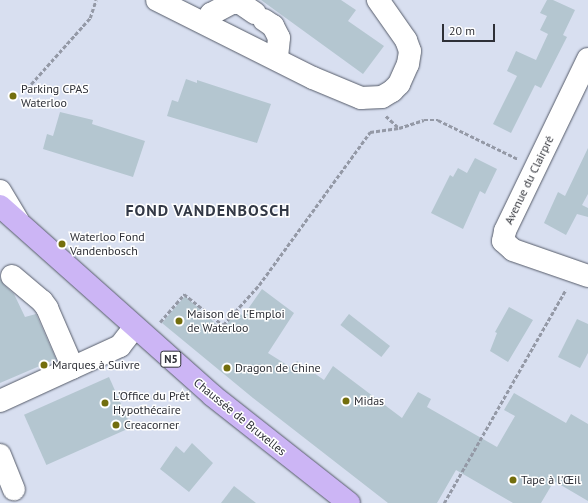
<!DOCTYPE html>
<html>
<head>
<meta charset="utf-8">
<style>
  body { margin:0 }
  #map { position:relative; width:588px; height:503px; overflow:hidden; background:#d8dff0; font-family:"PT Sans",sans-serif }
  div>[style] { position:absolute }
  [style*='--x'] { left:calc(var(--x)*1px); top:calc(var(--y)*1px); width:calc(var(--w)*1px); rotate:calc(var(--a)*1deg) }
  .building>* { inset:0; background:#b4c6d0; transform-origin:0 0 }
  .path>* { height:2.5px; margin-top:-1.25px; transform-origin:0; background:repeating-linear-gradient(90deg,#9499a6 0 4px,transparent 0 6px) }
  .roads { filter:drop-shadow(0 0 1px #555b69) drop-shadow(0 0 1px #555b69) }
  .minor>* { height:22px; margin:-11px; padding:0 11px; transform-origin:11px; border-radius:11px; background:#fff }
  .major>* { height:22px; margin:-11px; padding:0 11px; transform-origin:11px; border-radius:11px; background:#ccb5f5 }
  .dots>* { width:11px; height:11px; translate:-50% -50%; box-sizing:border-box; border:2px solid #fff; border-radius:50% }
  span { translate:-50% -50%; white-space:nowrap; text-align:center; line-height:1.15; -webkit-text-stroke:3px #fff; paint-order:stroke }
  .shield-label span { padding:1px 3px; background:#fff; border:1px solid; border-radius:3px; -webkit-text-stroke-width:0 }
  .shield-label { font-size:11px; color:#2e3037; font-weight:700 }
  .poi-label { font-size:12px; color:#2e3037 }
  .left { translate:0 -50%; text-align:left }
  .street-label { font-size:12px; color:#2e3037 }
  .district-label { font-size:16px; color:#323845; font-weight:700; letter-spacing:1px }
  .scale { position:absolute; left:442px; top:24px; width:53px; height:18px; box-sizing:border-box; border:2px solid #2e3037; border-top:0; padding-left:5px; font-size:12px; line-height:14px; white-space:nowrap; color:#2e3037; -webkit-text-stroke:3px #fff; paint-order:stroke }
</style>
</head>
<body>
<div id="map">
  <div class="building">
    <div style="clip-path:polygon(261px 0,341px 0,356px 10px,348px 21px,384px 46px,363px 74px)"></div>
    <div style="clip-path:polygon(547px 0,553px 0,575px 10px,563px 35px,567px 37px,541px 88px,535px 85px,511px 133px,493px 124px,517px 76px,507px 71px,516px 51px,536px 60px,548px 34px,540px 30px,547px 16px,540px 13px)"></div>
    <div style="clip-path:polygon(186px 79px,197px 83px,197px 80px,271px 104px,257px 143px,167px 116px,172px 100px,178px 102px)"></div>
    <div style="clip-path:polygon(60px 112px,93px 120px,92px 124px,145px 141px,133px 177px,43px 149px,47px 134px,53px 136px)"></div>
    <div style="clip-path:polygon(588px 148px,588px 194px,582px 205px,588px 208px,588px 217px,577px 214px,566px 235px,544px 223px,558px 192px,565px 196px)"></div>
    <div style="clip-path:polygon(475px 158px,497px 169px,485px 194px,480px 191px,463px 229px,431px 213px,450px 175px,453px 177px,458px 168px,467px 173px)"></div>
    <div style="clip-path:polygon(0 278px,4px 285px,14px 294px,25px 317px,36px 314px,56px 359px,0 383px)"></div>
    <div style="clip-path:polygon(262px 289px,294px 313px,268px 353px,292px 368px,297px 361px,324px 380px,333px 366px,402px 418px,418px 392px,431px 399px,427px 407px,497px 447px,515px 416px,504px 410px,514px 393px,566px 423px,571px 414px,588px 424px,588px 501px,554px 481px,541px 503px,513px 503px,456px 470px,437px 503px,388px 503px,253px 398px,162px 323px,185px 296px,223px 330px,236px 311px,243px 316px)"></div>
    <div style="clip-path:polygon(509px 307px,533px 320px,508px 362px,490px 351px,497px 333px,495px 332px)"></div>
    <div style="left:349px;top:314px;width:52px;height:14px;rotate:38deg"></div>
    <div style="clip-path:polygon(577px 319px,588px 324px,588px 353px,580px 368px,558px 357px)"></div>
    <div style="left:109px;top:377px;width:55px;height:93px;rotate:66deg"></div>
    <div style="clip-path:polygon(192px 443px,213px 463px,189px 492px,160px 469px,176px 446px,184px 453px)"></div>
    <div style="clip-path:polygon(234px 486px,256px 503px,221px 503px)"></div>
  </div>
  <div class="path">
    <div style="--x:31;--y:84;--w:89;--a:-48.2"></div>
    <div style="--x:90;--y:18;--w:19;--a:-72"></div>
    <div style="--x:386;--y:116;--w:18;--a:43"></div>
    <div style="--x:160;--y:322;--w:37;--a:-49"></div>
    <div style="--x:184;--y:294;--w:50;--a:38.5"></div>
    <div style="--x:223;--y:325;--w:54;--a:-48"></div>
    <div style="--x:259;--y:285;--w:189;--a:-54"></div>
    <div style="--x:370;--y:132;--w:29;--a:-8"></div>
    <div style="--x:399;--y:128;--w:26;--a:-18"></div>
    <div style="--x:424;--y:120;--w:14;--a:0"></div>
    <div style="--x:438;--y:120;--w:89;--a:26"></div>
    <div style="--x:444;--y:503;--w:246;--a:-60.3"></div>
  </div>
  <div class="roads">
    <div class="minor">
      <div style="--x:157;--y:0;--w:174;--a:26.6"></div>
      <div style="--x:313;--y:78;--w:52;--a:22.6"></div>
      <div style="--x:361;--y:98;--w:21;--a:-3"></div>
      <div style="--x:382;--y:97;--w:12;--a:-31"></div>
      <div style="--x:392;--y:91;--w:10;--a:-45"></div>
      <div style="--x:399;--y:84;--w:22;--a:-66"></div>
      <div style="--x:408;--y:64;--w:13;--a:-81"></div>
      <div style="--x:410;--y:51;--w:12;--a:-110"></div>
      <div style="--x:406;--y:40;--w:49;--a:-125"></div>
      <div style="--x:264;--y:20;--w:11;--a:34"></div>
      <div style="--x:273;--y:26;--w:13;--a:63"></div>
      <div style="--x:279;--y:38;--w:20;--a:96"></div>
      <div style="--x:205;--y:23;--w:11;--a:-56"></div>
      <div style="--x:211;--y:14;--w:24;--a:-28"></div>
      <div style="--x:232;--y:3;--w:8;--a:0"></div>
      <div style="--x:240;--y:3;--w:18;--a:34"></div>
      <div style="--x:588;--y:59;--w:191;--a:115.8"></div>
      <div style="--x:505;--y:231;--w:10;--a:101"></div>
      <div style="--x:503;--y:241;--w:13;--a:42"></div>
      <div style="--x:513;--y:250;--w:79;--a:19.1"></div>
      <div style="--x:0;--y:191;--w:35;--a:59"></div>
      <div style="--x:12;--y:276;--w:39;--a:40"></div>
      <div style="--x:42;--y:301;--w:9;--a:54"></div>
      <div style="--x:47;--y:308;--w:65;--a:66.6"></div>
      <div style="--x:0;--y:401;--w:132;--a:-24.6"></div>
      <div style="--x:120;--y:346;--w:24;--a:-52"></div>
      <div style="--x:0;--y:455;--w:37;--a:68"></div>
    </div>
    <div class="major">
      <div style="--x:0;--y:206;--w:285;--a:41.7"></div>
      <div style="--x:213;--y:396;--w:173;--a:38.2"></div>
    </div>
  </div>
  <div class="dots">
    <div style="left:13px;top:96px;background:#736e0d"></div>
    <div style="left:62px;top:244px;background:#736e0d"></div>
    <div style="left:179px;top:321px;background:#736e0d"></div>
    <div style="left:44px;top:365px;background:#736e0d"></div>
    <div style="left:227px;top:368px;background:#736e0d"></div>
    <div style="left:346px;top:401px;background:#736e0d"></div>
    <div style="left:105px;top:403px;background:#736e0d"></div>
    <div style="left:116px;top:425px;background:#736e0d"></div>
    <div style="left:513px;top:480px;background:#736e0d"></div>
  </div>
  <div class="shield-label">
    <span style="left:171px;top:359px">N5</span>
  </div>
  <div class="poi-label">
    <span class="left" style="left:21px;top:96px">Parking CPAS<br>Waterloo</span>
    <span class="left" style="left:70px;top:244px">Waterloo Fond<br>Vandenbosch</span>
    <span class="left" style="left:187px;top:321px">Maison de l'Emploi<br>de Waterloo</span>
    <span class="left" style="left:52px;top:365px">Marques à Suivre</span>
    <span class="left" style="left:235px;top:368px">Dragon de Chine</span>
    <span class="left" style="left:113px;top:403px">L'Office du Prêt<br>Hypothécaire</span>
    <span class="left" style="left:354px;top:401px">Midas</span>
    <span class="left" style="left:124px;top:425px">Creacorner</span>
    <span class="left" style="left:521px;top:480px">Tape à l'Œil</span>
  </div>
  <div class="street-label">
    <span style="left:529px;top:180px;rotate:-64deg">Avenue du Clairpré</span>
    <span style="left:240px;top:417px;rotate:39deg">Chaussée de Bruxelles</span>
  </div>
  <div class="district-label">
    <span style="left:208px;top:210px">FOND VANDENBOSCH</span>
  </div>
  <div class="scale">20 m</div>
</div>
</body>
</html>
